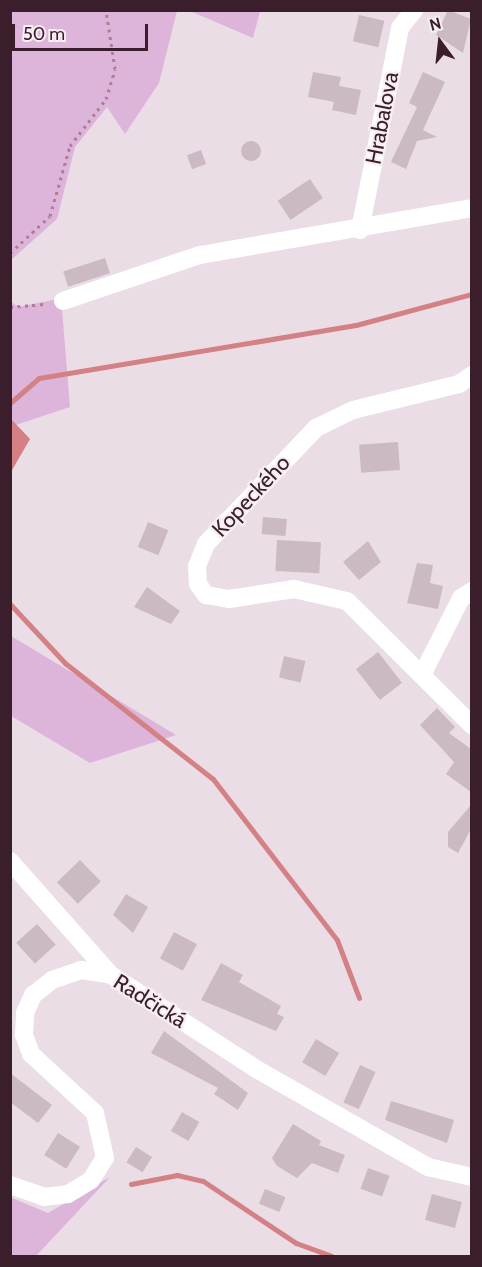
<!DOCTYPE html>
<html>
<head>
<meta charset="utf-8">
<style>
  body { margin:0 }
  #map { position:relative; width:482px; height:1267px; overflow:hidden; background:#eadde6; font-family:Cabin,sans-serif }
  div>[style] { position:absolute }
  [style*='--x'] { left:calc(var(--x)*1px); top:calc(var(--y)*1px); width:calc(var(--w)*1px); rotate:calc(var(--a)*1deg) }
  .green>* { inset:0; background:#ddb4da }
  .water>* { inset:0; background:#d38185 }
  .stream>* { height:5px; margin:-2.5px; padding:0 2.5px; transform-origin:2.5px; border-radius:2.5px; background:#d38185 }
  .building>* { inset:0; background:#cbbac4; transform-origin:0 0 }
  .round { border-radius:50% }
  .path>* { height:3px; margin-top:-1.5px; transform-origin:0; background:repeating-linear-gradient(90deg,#b07c96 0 3px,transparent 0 7.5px) }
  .minor>* { height:18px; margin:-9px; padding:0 9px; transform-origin:9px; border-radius:9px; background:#fff }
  span { translate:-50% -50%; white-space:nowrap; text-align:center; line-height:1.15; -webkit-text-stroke:4.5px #f7eef4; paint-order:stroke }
  .street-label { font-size:22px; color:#3a1e2b }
  .frame { position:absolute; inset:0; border:12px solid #3a1e2b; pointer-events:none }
  .north { position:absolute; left:410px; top:12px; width:60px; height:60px; -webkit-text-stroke:4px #f7eef4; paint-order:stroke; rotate:345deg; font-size:16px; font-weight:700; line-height:24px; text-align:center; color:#3a1e2b }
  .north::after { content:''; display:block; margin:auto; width:21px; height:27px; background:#3a1e2b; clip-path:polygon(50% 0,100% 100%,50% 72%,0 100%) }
  .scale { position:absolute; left:12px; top:24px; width:136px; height:27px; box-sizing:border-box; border:3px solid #3a1e2b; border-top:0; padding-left:8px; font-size:18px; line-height:21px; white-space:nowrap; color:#3a1e2b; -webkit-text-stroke:4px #f7eef4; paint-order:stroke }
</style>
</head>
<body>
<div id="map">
  <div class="green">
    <div style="clip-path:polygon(11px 10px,177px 11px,159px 83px,125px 134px,107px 107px,75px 147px,57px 219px,11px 260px)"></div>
    <div style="clip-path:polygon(190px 11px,260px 11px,253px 38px)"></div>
    <div style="clip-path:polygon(68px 297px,62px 309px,70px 407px,16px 425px,10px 419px,10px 301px,18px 307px)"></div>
    <div style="clip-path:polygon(11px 636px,176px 735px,90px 763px,11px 716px)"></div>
    <div style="clip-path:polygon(110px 1177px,36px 1256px,11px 1256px,10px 1197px,48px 1213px)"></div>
  </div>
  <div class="water">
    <div style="clip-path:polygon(11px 419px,30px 439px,11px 472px)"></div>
  </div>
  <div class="stream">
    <div style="--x:10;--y:403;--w:38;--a:-41"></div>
    <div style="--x:39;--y:378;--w:321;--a:-9.5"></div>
    <div style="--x:356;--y:325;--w:120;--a:-15"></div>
    <div style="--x:10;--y:604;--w:81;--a:47"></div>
    <div style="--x:65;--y:663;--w:188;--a:38.1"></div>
    <div style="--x:213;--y:779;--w:203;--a:52.4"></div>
    <div style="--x:337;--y:940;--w:62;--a:69.2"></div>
    <div style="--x:131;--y:1184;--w:47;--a:-11.1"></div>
    <div style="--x:177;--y:1175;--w:27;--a:13"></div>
    <div style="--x:203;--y:1181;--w:112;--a:33.7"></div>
    <div style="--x:296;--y:1243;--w:37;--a:20"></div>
  </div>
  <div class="building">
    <div style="clip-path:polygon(448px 10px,471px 19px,463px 53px,436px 35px)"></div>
    <div style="left:359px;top:15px;width:26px;height:27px;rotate:13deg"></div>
    <div style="clip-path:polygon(313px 72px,341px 77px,339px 86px,361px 90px,356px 115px,332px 110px,334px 102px,308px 97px)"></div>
    <div style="clip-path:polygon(423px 72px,445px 82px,423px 130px,437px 137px,417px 141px,406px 169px,391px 162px,417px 107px,409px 103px)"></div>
    <div class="round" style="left:241px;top:141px;width:20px;height:20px"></div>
    <div style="left:201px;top:150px;width:15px;height:15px;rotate:70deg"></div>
    <div style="left:310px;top:179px;width:23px;height:39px;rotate:56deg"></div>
    <div style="left:105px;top:258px;width:16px;height:44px;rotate:72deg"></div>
    <div style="left:398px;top:442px;width:28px;height:39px;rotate:86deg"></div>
    <div style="left:263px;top:517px;width:24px;height:17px;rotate:5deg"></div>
    <div style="left:148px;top:522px;width:22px;height:27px;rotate:22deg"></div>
    <div style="left:277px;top:540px;width:44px;height:31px;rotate:3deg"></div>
    <div style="clip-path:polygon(368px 541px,381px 562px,359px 580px,343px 562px)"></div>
    <div style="clip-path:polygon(417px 563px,433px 565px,430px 583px,443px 586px,438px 609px,407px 603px)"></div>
    <div style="clip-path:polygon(147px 587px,180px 611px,171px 624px,134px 607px)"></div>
    <div style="left:378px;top:652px;width:39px;height:28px;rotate:52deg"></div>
    <div style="left:284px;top:656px;width:22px;height:22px;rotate:13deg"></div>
    <div style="clip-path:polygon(437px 708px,455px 727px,449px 733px,471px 749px,471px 792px,446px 774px,454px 762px,420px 725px)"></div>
    <div style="clip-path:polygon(471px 805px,471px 829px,458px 853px,448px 847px,448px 832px)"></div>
    <div style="left:80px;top:860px;width:30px;height:32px;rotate:46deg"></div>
    <div style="clip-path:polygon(126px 894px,148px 907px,133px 933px,113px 915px)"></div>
    <div style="left:37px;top:924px;width:28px;height:28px;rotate:48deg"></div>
    <div style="left:174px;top:932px;width:26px;height:30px;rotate:28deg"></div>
    <div style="clip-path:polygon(221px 963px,243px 975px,239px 982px,281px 1006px,277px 1014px,284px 1017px,276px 1031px,201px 1000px)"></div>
    <div style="clip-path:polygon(164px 1031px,248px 1093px,238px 1110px,214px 1094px,218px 1088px,151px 1053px)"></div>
    <div style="left:316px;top:1039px;width:27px;height:27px;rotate:31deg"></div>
    <div style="left:360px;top:1065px;width:17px;height:41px;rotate:24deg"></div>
    <div style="clip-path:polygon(10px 1073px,52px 1105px,38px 1123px,10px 1102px)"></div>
    <div style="clip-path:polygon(391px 1101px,454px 1120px,447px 1143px,385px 1120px)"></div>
    <div style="left:182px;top:1112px;width:20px;height:22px;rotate:30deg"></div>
    <div style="clip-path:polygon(293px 1124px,321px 1141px,319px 1145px,345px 1155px,338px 1173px,312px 1163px,297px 1178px,277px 1166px,272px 1158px)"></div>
    <div style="left:58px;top:1133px;width:26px;height:26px;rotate:32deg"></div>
    <div style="left:136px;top:1147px;width:19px;height:18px;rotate:32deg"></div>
    <div style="left:368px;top:1168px;width:23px;height:22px;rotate:20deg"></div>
    <div style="left:265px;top:1189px;width:22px;height:16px;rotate:22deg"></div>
    <div style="left:432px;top:1194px;width:31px;height:27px;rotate:15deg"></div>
  </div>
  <div class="path">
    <div style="--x:10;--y:253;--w:54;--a:-42.8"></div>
    <div style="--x:50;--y:216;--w:73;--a:-74.1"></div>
    <div style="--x:70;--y:146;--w:59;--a:-52.5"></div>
    <div style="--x:106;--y:99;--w:31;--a:-73"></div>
    <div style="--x:115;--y:69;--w:60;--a:-98.7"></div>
    <div style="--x:10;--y:307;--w:37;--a:-5"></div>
  </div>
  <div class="minor">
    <div style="--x:360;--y:230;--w:206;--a:-78.8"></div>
    <div style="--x:400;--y:28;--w:23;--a:-52"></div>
    <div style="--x:63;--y:301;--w:145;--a:-18.6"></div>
    <div style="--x:200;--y:255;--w:276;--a:-9.8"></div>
    <div style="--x:472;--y:375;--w:16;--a:145"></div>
    <div style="--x:459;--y:384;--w:109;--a:166.2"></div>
    <div style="--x:353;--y:410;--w:41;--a:154.1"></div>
    <div style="--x:316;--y:428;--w:160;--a:133.5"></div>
    <div style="--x:206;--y:544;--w:24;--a:112"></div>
    <div style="--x:197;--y:566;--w:18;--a:87"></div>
    <div style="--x:198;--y:584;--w:14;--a:54"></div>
    <div style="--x:206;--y:595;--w:23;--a:10"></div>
    <div style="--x:229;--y:599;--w:66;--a:-8.7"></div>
    <div style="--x:294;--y:589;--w:54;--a:12.8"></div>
    <div style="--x:347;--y:601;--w:176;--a:44.8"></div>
    <div style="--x:422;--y:675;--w:86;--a:-63.1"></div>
    <div style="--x:461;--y:598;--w:13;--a:-32"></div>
    <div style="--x:10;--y:861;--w:152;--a:48.5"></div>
    <div style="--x:10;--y:1185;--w:36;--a:19"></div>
    <div style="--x:44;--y:1197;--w:24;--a:-7"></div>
    <div style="--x:68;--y:1194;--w:27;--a:-31"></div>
    <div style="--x:91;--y:1180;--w:26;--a:-58"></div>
    <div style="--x:105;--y:1158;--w:46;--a:-102.5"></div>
    <div style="--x:95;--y:1113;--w:87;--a:-137.3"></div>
    <div style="--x:31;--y:1054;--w:20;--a:-110"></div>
    <div style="--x:24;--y:1035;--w:22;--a:-87"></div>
    <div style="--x:25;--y:1013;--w:20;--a:-66"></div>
    <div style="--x:33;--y:995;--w:24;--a:-38"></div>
    <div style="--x:52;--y:980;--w:31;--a:-19"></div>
    <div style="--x:81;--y:970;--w:30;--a:9"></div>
    <div style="--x:111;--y:975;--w:175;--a:32.9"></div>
    <div style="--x:258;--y:1070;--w:196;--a:29.7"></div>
    <div style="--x:428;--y:1167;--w:45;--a:12.8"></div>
  </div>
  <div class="street-label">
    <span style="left:382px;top:118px;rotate:-79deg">Hrabalova</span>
    <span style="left:251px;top:496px;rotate:-47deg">Kopeckého</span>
    <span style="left:150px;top:1001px;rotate:32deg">Radčická</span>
  </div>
  <div class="frame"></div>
  <div class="north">N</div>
  <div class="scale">50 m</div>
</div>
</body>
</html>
